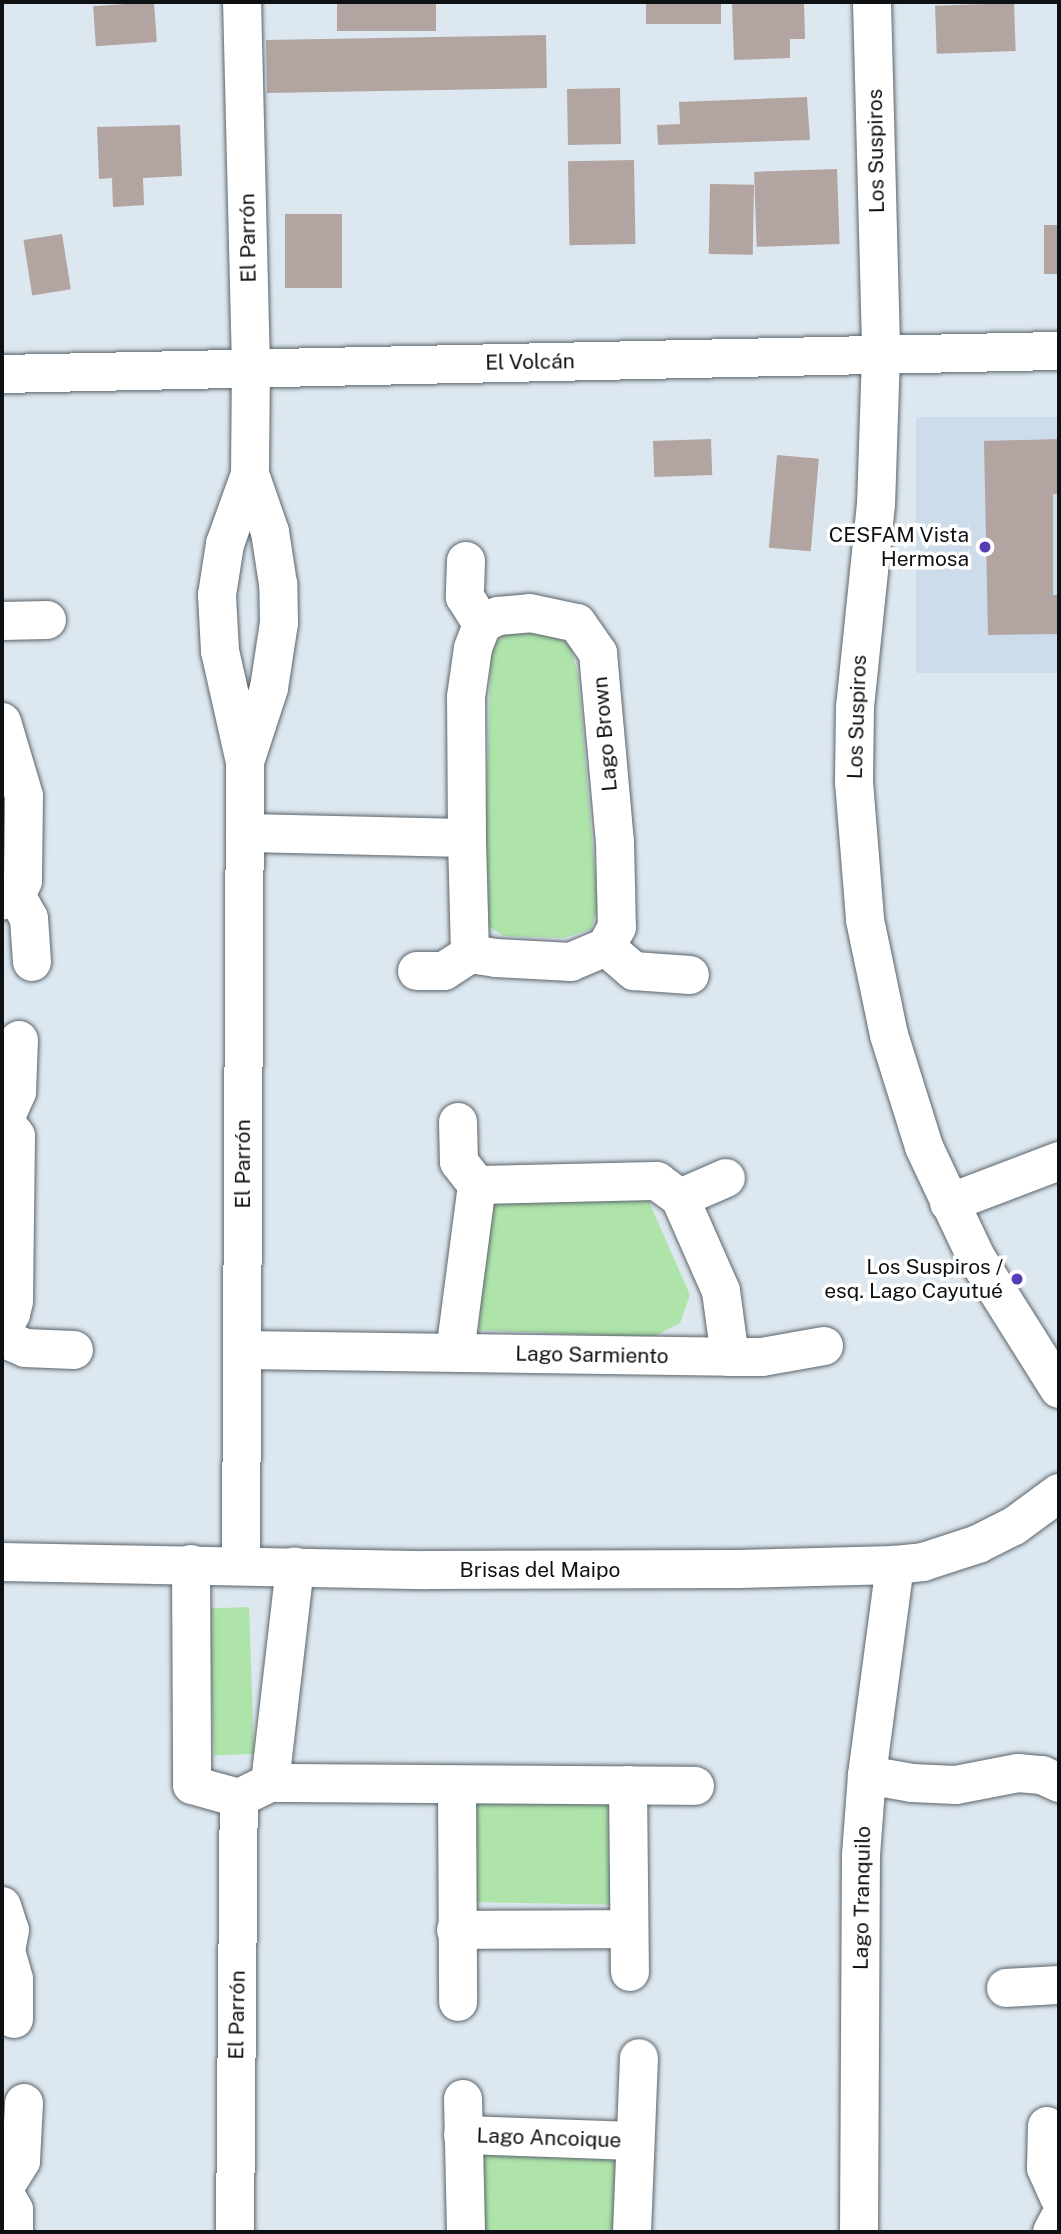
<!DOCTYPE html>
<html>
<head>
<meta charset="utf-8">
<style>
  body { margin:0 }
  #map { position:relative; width:1061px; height:2234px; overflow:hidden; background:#dde7ef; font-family:"Public Sans",sans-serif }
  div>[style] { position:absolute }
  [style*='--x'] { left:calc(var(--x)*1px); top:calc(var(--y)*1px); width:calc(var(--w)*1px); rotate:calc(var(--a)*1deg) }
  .built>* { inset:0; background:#ccdcea; transform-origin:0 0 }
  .green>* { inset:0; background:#aee3aa; transform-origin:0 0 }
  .building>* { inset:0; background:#b1a4a1; transform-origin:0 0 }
  .roads { filter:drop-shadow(0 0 2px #5b646b) drop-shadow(0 0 2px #5b646b) }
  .minor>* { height:38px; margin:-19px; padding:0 19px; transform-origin:19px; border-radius:19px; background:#fff }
  .tertiary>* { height:38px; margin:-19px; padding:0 19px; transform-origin:19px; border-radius:19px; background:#fff }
  .dots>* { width:19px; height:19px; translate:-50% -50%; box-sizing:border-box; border:4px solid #fff; border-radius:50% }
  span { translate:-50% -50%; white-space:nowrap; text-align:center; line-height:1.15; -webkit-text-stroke:7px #fff; paint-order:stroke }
  .street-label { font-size:21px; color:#0e1114 }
  .poi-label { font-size:21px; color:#0e1114 }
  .right { translate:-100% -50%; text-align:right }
  .frame { position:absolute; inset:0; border:4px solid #0e1114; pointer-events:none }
</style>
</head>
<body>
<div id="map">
  <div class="built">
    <div style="left:1059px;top:417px;width:256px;height:143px;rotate:90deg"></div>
  </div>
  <div class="green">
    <div style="clip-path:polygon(506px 632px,540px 632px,570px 644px,578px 675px,598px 907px,591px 929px,564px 938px,504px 936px,483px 923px,491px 648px)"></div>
    <div style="clip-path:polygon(646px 1195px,690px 1295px,680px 1323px,651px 1338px,479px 1330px,483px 1216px,491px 1199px)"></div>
    <div style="left:249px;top:1607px;width:147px;height:40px;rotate:88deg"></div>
    <div style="left:468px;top:1802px;width:153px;height:100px;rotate:1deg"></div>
    <div style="left:471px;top:2148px;width:148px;height:84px;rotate:1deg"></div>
  </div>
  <div class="building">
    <div style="left:154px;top:2px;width:40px;height:61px;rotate:86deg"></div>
    <div style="left:337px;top:2px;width:99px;height:29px"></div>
    <div style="left:646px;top:2px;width:75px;height:22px"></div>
    <div style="clip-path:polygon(732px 2px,804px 2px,805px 39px,790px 39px,790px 58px,734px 60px)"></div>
    <div style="left:1014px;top:3px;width:48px;height:79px;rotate:88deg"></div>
    <div style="left:546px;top:35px;width:53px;height:280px;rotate:89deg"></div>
    <div style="left:620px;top:88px;width:56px;height:53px;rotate:89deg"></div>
    <div style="clip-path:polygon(807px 97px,810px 140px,658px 145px,657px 125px,680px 124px,679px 102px)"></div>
    <div style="clip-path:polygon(180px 125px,182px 176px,143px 178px,144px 205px,113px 207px,112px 178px,99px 179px,97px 127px)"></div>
    <div style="left:634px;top:160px;width:84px;height:66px;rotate:89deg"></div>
    <div style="left:837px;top:169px;width:75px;height:83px;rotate:88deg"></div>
    <div style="left:710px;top:184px;width:44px;height:70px;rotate:1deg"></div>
    <div style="left:285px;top:214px;width:57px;height:74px"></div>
    <div style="left:1044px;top:225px;width:15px;height:49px"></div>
    <div style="left:62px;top:234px;width:56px;height:39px;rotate:81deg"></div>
    <div style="left:711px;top:439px;width:36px;height:58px;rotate:88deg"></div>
    <div style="clip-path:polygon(1059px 439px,1059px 494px,1053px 494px,1053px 595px,1059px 595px,1059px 634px,988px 635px,984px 441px)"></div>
    <div style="left:777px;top:455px;width:42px;height:93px;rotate:5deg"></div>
  </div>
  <div class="roads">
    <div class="minor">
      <div style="--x:872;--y:2;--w:353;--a:88.5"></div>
      <div style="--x:881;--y:355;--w:149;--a:91.9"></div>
      <div style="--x:876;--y:504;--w:204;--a:95.9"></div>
      <div style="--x:855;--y:707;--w:75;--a:90.8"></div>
      <div style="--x:854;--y:782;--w:138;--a:85.4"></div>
      <div style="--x:865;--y:920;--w:117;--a:78.2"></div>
      <div style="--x:889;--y:1035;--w:117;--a:72.6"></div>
      <div style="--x:924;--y:1147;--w:122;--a:64.7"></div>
      <div style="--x:976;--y:1257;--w:156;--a:57.8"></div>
      <div style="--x:466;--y:561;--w:36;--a:92"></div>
      <div style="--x:465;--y:597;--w:32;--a:58"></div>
      <div style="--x:2;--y:621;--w:45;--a:-1.3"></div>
      <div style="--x:2;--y:722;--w:77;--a:73.4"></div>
      <div style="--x:24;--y:796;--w:85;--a:90.7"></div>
      <div style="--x:23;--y:881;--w:16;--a:117"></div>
      <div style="--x:16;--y:895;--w:15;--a:157"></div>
      <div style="--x:245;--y:762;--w:78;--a:-72"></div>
      <div style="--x:269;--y:688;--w:66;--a:-81.3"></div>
      <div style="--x:279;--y:623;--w:39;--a:-91"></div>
      <div style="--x:278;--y:584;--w:53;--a:-98.7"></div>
      <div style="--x:270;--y:532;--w:61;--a:-109"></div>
      <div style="--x:245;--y:833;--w:222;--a:1.3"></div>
      <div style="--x:467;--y:838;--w:141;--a:-90.4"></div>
      <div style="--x:466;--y:697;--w:49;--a:-81.9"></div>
      <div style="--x:473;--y:648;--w:26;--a:-69"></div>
      <div style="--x:482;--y:624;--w:18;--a:-27"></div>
      <div style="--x:498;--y:616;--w:32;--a:-5"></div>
      <div style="--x:530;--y:613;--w:48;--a:12"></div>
      <div style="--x:577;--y:623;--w:37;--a:55"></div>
      <div style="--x:598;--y:653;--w:78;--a:84.9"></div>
      <div style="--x:605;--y:731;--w:111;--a:84.9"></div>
      <div style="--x:615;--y:842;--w:85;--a:88.7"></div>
      <div style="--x:617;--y:927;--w:23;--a:119"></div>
      <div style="--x:606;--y:947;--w:38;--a:157"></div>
      <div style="--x:571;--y:962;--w:75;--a:-176.9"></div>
      <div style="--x:496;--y:958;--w:26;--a:-171"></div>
      <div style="--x:470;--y:954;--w:116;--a:-91.5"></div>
      <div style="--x:16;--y:895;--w:26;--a:61"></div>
      <div style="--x:29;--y:918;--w:44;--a:86.1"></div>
      <div style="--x:606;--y:947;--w:37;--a:41"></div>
      <div style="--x:634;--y:971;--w:56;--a:4.1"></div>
      <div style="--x:417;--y:971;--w:27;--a:0"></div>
      <div style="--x:444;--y:971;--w:31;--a:-33"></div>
      <div style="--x:2;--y:1117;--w:24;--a:54"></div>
      <div style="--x:16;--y:1136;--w:165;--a:90.7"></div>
      <div style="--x:14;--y:1301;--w:13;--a:103"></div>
      <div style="--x:11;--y:1314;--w:17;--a:121"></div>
      <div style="--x:5;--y:1119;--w:30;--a:-66"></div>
      <div style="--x:17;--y:1092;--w:52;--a:-87.8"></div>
      <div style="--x:458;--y:1122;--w:40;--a:88.6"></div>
      <div style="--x:459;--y:1162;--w:29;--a:52"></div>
      <div style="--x:680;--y:1198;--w:50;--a:-23.5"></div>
      <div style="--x:949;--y:1203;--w:118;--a:-20.9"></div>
      <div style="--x:2;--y:1338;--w:25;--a:23"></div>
      <div style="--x:25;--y:1348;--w:49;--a:2.3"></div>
      <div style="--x:242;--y:1350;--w:488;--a:0.8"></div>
      <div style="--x:730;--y:1357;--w:67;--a:-97.8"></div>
      <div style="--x:721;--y:1291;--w:102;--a:-113.8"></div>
      <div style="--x:680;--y:1198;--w:29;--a:-144"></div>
      <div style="--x:657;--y:1181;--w:180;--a:178.7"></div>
      <div style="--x:477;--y:1185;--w:169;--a:97.5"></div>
      <div style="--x:730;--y:1357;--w:32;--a:0"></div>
      <div style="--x:762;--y:1357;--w:63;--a:-10.1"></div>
      <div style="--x:2;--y:1562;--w:425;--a:1.1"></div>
      <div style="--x:427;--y:1570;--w:311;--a:-0.2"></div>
      <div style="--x:738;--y:1569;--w:157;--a:-1.5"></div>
      <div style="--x:895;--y:1565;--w:28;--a:-6"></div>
      <div style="--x:923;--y:1562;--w:58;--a:-18.1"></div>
      <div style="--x:978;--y:1544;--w:40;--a:-26.6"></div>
      <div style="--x:1014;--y:1526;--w:56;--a:-36.3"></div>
      <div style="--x:191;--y:1564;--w:221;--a:89.7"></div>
      <div style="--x:192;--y:1785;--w:49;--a:15.5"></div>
      <div style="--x:239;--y:1798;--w:34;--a:-26"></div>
      <div style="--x:270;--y:1783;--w:218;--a:-83.4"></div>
      <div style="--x:241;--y:1565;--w:803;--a:-89.71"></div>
      <div style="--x:245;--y:762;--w:114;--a:-102.7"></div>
      <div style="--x:220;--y:651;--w:56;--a:-93.1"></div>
      <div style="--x:217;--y:595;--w:52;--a:-81.1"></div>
      <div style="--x:225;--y:544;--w:74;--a:-70.3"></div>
      <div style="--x:250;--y:474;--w:106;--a:-89.5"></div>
      <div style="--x:251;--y:368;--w:366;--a:-91.4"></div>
      <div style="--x:867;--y:1775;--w:46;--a:10.1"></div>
      <div style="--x:912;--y:1783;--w:44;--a:2.6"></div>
      <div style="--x:956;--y:1785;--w:63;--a:-11"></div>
      <div style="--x:1018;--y:1773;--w:24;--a:5"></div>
      <div style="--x:1042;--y:1775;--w:19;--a:25"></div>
      <div style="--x:270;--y:1783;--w:425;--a:0.4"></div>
      <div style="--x:457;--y:1785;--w:217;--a:89.7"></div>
      <div style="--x:628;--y:1785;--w:187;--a:89.4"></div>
      <div style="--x:2;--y:1906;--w:25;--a:72"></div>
      <div style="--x:10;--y:1930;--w:21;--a:101"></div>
      <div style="--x:6;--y:1951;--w:6;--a:135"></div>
      <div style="--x:456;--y:1930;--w:172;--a:-0.3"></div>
      <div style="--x:6;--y:1951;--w:29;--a:74"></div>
      <div style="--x:14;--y:1979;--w:40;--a:90"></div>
      <div style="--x:1006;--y:1988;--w:53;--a:-3.2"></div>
      <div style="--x:463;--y:2099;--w:133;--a:88.7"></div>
      <div style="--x:1047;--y:2126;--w:42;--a:91.4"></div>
      <div style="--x:1046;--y:2168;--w:32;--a:66"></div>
      <div style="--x:463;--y:2135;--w:172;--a:2"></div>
      <div style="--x:2;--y:2189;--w:24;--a:60"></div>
      <div style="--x:14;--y:2210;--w:22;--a:90"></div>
      <div style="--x:3;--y:2190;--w:34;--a:-58"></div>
      <div style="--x:21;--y:2161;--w:58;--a:-87"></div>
      <div style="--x:235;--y:2232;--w:434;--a:-89.5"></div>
      <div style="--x:632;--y:2232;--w:174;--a:-87.7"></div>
      <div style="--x:859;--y:2232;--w:377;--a:-89.7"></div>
      <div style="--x:861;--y:1855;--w:80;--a:-85.7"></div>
      <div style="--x:867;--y:1775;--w:212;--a:-82.4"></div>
      <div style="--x:1052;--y:2232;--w:15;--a:-62"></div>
    </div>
    <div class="tertiary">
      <div style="--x:2;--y:374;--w:1057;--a:-1.25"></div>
    </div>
  </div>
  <div class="dots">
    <div style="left:985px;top:547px;background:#563db5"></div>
    <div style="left:1017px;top:1279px;background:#563db5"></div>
  </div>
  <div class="street-label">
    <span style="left:876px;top:151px;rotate:-91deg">Los Suspiros</span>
    <span style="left:248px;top:238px;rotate:-91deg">El Parrón</span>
    <span style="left:530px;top:362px;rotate:-1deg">El Volcán</span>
    <span style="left:857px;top:717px;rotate:-88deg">Los Suspiros</span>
    <span style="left:605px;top:734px;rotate:-95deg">Lago Brown</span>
    <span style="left:243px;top:1164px;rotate:-90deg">El Parrón</span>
    <span style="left:592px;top:1355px;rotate:1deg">Lago Sarmiento</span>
    <span style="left:540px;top:1570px">Brisas del Maipo</span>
    <span style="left:862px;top:1898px;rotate:-89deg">Lago Tranquilo</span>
    <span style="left:237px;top:2015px;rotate:-89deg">El Parrón</span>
    <span style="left:549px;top:2138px;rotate:2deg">Lago Ancoique</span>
  </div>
  <div class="poi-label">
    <span class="right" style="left:969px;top:547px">CESFAM Vista<br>Hermosa</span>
    <span class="right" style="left:1003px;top:1279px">Los Suspiros /<br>esq. Lago Cayutué</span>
  </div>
  <div class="frame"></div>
</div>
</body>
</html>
